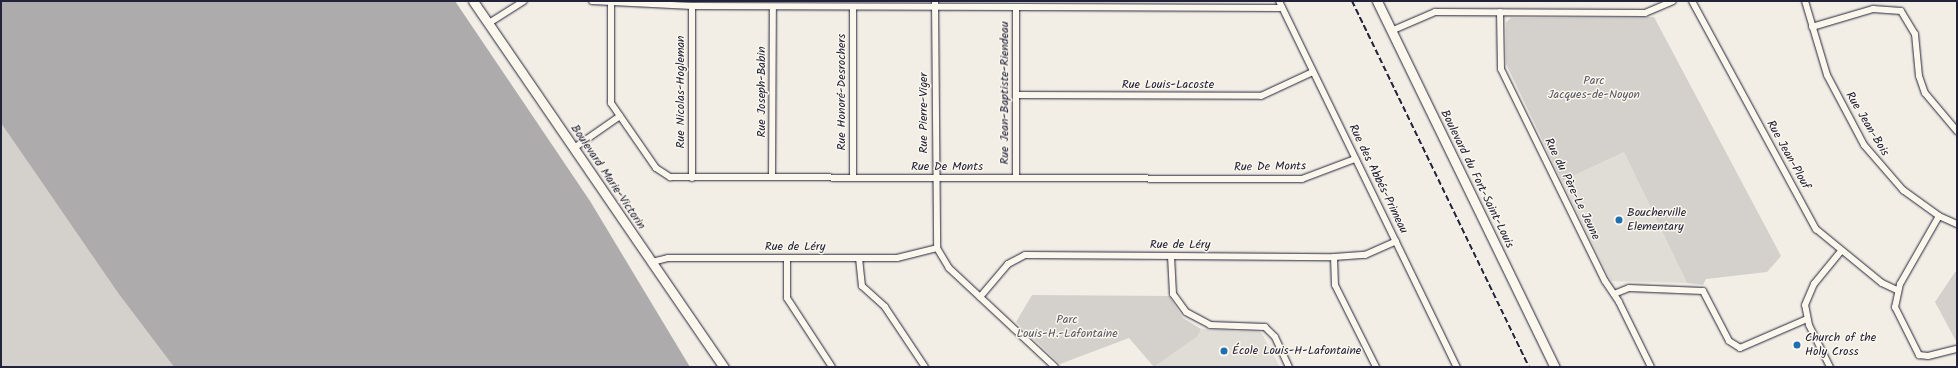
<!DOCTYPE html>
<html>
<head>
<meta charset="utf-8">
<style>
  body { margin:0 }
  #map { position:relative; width:1958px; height:368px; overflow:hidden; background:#f2eee5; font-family:Kalam,sans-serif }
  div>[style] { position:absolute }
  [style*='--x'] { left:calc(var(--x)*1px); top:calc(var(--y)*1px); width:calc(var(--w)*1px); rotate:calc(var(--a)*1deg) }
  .built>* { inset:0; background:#e0dcd6 }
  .green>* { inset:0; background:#d4d1cc }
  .water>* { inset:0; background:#aeabad }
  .roads { filter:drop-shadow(0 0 1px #22223b) drop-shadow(0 0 1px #22223b) }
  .street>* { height:6px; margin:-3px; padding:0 3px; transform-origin:3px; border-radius:3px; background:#fbf7ec }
  .secondary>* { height:9px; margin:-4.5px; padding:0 4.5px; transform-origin:4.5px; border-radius:4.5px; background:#fbf7ec }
  .rail>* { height:2px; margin-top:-1px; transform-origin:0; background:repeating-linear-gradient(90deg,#22223b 0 6px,transparent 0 9px) }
  .dots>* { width:11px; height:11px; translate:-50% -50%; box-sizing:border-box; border:2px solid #fbf7ec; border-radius:50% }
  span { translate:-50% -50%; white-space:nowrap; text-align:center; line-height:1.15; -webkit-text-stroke:3px #fbf7ec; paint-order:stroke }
  .park-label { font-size:12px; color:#575766 }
  .street-label { font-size:12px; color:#22223b }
  .poi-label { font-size:12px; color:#22223b }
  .left { translate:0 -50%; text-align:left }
  .frame { position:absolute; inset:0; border:2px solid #22223b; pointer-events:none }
</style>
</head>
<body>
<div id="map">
  <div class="built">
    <div style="clip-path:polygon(1624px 152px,1687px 283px,1611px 281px,1562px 181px)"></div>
    <div style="clip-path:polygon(1201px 329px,1261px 332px,1280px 367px,1154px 367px,1198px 336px)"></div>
  </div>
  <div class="green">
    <div style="clip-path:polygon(1654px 17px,1781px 256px,1767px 272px,1706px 279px,1703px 285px,1687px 283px,1624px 152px,1562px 181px,1506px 64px,1506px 22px,1511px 18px)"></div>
    <div style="clip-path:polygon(1px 123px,118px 293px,174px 367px,1px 367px)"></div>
    <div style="clip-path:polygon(1955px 272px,1957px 272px,1957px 343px,1935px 302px)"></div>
    <div style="clip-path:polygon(1032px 295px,1169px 296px,1183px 318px,1201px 329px,1198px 336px,1154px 367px,1129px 338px,1060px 364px,1016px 322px)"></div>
  </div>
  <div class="water">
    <div style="clip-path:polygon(1px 1px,455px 1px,590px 201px,690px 367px,174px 367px,118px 293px,1px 123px)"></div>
  </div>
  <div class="roads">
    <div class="street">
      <div style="--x:592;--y:1;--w:100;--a:2.9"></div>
      <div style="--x:692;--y:6;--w:590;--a:0.19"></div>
      <div style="--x:935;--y:1;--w:247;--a:89.5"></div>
      <div style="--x:937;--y:248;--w:23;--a:59"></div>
      <div style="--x:949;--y:268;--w:145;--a:43"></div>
      <div style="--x:1279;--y:1;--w:407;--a:64.1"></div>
      <div style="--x:1692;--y:1;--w:260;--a:61.5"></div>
      <div style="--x:1816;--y:229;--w:85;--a:39.3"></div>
      <div style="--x:1882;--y:283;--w:17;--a:25"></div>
      <div style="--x:1805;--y:1;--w:77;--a:73.4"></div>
      <div style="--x:1827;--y:75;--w:79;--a:62.1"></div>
      <div style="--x:1864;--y:145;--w:60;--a:49.1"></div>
      <div style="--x:1903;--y:190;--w:44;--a:35.8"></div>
      <div style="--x:1939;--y:216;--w:20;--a:24"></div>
      <div style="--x:611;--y:2;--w:101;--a:90"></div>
      <div style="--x:611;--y:103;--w:79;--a:55.3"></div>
      <div style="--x:656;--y:168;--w:17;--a:33"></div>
      <div style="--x:670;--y:177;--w:632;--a:0.18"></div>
      <div style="--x:1302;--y:179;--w:57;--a:-20.7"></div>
      <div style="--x:1500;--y:12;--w:57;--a:89"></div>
      <div style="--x:1501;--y:69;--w:236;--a:63.9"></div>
      <div style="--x:1605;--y:281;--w:25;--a:56"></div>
      <div style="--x:1619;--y:302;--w:72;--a:63.8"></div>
      <div style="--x:489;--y:23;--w:41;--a:-32.2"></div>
      <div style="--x:1812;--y:27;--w:64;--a:-16.4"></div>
      <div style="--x:1873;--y:9;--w:28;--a:4"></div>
      <div style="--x:1901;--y:11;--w:27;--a:59"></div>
      <div style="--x:1915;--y:34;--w:42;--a:84.6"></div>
      <div style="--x:1919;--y:76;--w:18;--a:71"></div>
      <div style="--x:1925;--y:93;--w:50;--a:49.9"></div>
      <div style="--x:1391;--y:31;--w:48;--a:-23.4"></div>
      <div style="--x:1435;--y:12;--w:210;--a:0.3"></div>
      <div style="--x:1645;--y:13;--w:30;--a:-23"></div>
      <div style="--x:1017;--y:95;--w:244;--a:0.2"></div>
      <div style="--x:1261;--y:96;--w:57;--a:-24.8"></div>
      <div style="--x:574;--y:148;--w:56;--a:-34.8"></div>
      <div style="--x:772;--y:177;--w:170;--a:-89.7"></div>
      <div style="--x:692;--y:178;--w:172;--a:-90"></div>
      <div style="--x:853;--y:178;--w:171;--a:-90"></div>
      <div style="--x:1016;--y:178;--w:170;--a:-90"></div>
      <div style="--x:1939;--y:216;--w:78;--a:119.8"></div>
      <div style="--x:1900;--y:284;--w:24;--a:102"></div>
      <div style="--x:1895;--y:307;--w:54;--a:63.4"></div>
      <div style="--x:1919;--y:355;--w:9;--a:6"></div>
      <div style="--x:1928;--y:356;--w:30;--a:-14"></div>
      <div style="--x:1171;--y:256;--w:38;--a:87"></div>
      <div style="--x:1173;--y:294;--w:22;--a:54"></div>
      <div style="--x:1186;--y:312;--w:27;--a:28"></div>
      <div style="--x:1210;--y:325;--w:55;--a:2.1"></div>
      <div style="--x:1265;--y:327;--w:14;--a:45"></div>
      <div style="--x:1275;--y:337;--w:33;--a:65"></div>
      <div style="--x:1334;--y:257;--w:28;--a:88"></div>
      <div style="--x:1335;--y:285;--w:92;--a:63.4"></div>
      <div style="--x:787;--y:258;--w:40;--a:90"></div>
      <div style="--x:787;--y:298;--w:82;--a:56.9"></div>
      <div style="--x:859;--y:258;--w:28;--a:84"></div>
      <div style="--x:862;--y:286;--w:31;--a:42"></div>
      <div style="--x:885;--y:307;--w:72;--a:56.3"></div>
      <div style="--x:652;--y:262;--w:16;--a:-14"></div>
      <div style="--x:668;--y:258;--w:229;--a:0"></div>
      <div style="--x:897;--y:258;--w:41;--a:-14"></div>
      <div style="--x:1614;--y:294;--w:16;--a:-22"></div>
      <div style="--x:1629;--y:288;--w:74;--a:2.3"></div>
      <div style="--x:1703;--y:291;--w:56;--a:62.5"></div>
      <div style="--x:1729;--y:341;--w:13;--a:32"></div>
      <div style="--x:1740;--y:348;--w:73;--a:-23.4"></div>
      <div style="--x:980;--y:297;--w:43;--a:-49.7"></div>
      <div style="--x:1008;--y:264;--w:19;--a:-28"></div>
      <div style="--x:1025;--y:255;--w:309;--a:0.4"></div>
      <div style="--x:1334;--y:257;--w:31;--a:-4"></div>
      <div style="--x:1365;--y:255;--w:34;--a:-24"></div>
      <div style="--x:1830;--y:367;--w:47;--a:-116.6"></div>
      <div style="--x:1809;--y:325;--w:20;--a:-101"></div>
      <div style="--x:1805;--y:305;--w:23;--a:-67"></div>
      <div style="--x:1814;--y:284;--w:43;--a:-50.7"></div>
    </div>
    <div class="secondary">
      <div style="--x:473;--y:1;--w:444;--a:55.6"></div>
      <div style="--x:1377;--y:1;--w:407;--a:64.1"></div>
    </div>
  </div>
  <div class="rail">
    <div style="--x:1352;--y:1;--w:407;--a:64.2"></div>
  </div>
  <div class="dots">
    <div style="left:1619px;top:220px;background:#1f6fb2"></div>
    <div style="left:1797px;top:345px;background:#1f6fb2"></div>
    <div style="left:1224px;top:351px;background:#1f6fb2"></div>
  </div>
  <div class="park-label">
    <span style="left:1594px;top:88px">Parc<br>Jacques-de-Noyon</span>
    <span style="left:1067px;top:327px">Parc<br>Louis-H.-Lafontaine</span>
  </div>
  <div class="street-label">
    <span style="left:1168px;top:85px">Rue Louis-Lacoste</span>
    <span style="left:681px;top:92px;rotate:-90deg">Rue Nicolas-Hogleman</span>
    <span style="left:762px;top:92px;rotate:-90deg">Rue Joseph-Babin</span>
    <span style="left:842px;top:92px;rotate:-90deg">Rue Honoré-Desrochers</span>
    <span style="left:1005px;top:93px;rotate:-90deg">Rue Jean-Baptiste-Riendeau</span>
    <span style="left:924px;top:113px;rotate:-90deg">Rue Pierre-Viger</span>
    <span style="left:1867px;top:124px;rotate:59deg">Rue Jean-Bois</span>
    <span style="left:1788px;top:155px;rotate:61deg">Rue Jean-Plouf</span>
    <span style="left:947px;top:167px">Rue De Monts</span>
    <span style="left:1270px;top:167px;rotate:-1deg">Rue De Monts</span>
    <span style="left:608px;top:177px;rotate:56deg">Boulevard Marie-Victorin</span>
    <span style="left:1378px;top:179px;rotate:64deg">Rue des Abbés-Primeau</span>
    <span style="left:1477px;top:179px;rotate:64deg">Boulevard du Fort-Saint-Louis</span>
    <span style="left:1572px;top:189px;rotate:64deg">Rue du Père-Le Jeune</span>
    <span style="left:1180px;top:245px">Rue de Léry</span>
    <span style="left:795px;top:247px">Rue de Léry</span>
  </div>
  <div class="poi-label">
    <span class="left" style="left:1627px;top:220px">Boucherville<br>Elementary</span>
    <span class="left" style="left:1805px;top:345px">Church of the<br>Holy Cross</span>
    <span class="left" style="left:1232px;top:351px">École Louis-H-Lafontaine</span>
  </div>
  <div class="frame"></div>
</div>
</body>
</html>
